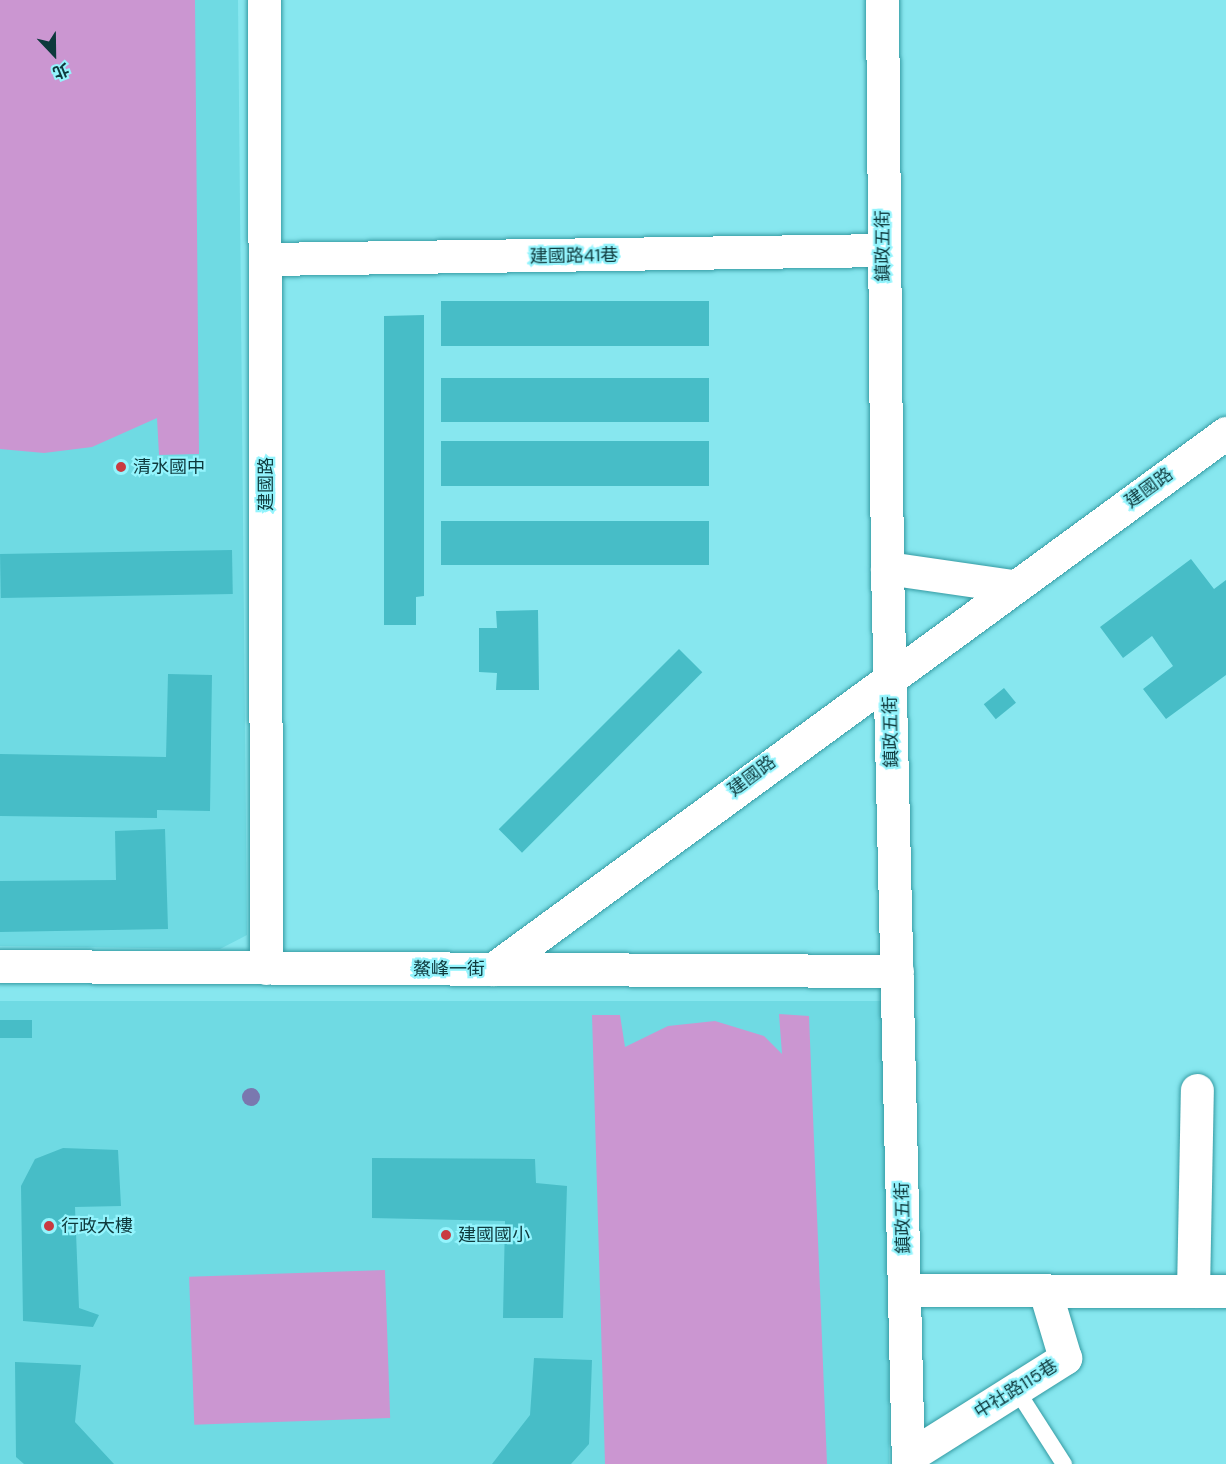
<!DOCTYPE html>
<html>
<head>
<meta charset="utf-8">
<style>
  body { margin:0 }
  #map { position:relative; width:1226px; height:1464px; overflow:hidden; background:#87e7ef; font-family:"DM Sans","Noto Sans TC",sans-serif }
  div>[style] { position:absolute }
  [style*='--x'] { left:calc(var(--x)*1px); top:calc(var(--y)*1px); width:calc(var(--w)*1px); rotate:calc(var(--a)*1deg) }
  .built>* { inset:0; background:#6fdae3; transform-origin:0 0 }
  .green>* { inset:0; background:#cb96d1; transform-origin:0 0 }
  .building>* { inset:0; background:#47bdc7; transform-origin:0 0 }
  .roads { filter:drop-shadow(0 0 2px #359ba3) drop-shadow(0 0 2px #359ba3) }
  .lane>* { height:16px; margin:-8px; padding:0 8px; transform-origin:8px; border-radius:8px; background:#fff }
  .street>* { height:33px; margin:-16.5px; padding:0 16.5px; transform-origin:16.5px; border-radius:16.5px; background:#fff }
  .trees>* { width:18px; height:18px; margin:-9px; border-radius:50%; background:#7a78af }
  .dots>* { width:16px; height:16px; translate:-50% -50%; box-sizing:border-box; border:3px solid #94f4fd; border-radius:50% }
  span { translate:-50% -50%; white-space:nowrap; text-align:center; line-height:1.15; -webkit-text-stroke:4.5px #94f4fd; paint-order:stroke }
  .street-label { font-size:18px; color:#0e393c }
  .poi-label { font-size:18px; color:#0e393c }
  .left { translate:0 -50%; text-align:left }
  .north { position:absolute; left:24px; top:24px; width:60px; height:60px; -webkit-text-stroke:4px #94f4fd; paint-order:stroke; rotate:158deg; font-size:16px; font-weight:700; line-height:24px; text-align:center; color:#0e393c }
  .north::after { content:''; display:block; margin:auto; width:21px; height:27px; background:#0e393c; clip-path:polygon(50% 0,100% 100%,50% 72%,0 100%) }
</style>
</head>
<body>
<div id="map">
  <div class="built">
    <div style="clip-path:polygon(0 0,238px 0,247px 935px,220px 949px,0 946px)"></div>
    <div style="left:0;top:1001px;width:889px;height:463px"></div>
  </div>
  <div class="green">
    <div style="clip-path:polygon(0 0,195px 0,199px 454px,159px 455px,157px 418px,92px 447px,44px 453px,0 449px)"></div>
    <div style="clip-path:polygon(779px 1014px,809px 1016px,827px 1464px,605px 1464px,592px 1015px,620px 1015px,625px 1047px,668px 1026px,715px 1021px,764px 1036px,782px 1054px)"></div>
    <div style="left:385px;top:1270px;width:148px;height:196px;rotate:88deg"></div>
  </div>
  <div class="building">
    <div style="left:441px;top:301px;width:268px;height:45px"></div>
    <div style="clip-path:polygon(424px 315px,424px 596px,416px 597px,416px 625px,384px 625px,384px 316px)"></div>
    <div style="left:709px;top:378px;width:44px;height:268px;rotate:90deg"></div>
    <div style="left:709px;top:441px;width:45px;height:268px;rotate:90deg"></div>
    <div style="left:709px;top:521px;width:44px;height:268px;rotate:90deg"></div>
    <div style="left:232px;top:550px;width:44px;height:232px;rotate:89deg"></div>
    <div style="clip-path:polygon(1191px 559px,1214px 589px,1226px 580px,1226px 675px,1166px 719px,1143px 689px,1173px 666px,1152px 636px,1123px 658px,1100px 627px)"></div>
    <div style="clip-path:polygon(538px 610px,539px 690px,496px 690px,497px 673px,479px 672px,479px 628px,497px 628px,496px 611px)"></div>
    <div style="left:679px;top:649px;width:33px;height:255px;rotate:45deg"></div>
    <div style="clip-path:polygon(168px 674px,212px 675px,210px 811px,157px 810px,157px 818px,0 816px,0 754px,166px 757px)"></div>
    <div style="left:1004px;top:688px;width:19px;height:26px;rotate:51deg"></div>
    <div style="clip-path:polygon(165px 829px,168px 929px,0 932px,0 881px,116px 880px,115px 831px)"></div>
    <div style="left:32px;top:1020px;width:18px;height:32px;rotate:90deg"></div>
    <div style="clip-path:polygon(63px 1148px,118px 1150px,121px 1206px,75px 1207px,79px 1308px,99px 1315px,93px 1327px,23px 1321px,21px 1186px,35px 1159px)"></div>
    <div style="clip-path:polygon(372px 1158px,535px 1159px,536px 1183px,567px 1186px,563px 1318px,503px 1318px,505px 1221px,372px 1218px)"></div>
    <div style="clip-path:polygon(534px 1358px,592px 1360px,589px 1444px,571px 1464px,492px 1464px,530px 1415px)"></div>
    <div style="clip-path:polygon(15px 1362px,81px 1365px,75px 1422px,114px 1464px,24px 1464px,16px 1457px)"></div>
  </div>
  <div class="roads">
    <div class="lane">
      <div style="--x:1016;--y:1389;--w:89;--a:57.4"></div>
    </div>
    <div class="street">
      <div style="--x:264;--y:0;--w:968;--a:89.88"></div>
      <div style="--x:882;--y:0;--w:568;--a:89.5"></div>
      <div style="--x:887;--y:568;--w:896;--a:88.66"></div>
      <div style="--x:265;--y:259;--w:618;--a:-0.83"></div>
      <div style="--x:887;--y:568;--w:126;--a:8.2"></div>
      <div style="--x:0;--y:966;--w:897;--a:0.32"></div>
      <div style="--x:493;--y:969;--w:908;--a:-36.18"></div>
      <div style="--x:905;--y:1290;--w:321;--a:0.2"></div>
      <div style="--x:1193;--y:1291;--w:201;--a:-88.9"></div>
      <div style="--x:908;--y:1457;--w:186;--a:-32.2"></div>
      <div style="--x:1065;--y:1358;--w:70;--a:-106.6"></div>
    </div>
  </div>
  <div class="trees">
    <div style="left:251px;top:1097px"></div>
  </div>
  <div class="dots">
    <div style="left:121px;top:467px;background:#c93a40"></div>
    <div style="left:49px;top:1226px;background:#c93a40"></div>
    <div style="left:446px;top:1235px;background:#c93a40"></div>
  </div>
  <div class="street-label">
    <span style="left:883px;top:246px;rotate:-90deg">鎮政五街</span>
    <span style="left:574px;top:256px;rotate:-1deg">建國路41巷</span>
    <span style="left:266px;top:484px;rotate:-90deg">建國路</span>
    <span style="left:1149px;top:488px;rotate:-36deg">建國路</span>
    <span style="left:891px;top:732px;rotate:-91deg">鎮政五街</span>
    <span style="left:752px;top:776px;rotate:-37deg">建國路</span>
    <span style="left:449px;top:969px">鰲峰一街</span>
    <span style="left:903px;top:1218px;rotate:-91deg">鎮政五街</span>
    <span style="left:1016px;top:1389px;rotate:-32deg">中社路115巷</span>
  </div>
  <div class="poi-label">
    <span class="left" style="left:133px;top:467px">清水國中</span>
    <span class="left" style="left:61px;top:1226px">行政大樓</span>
    <span class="left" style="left:458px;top:1235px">建國國小</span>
  </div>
  <div class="north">北</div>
</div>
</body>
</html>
